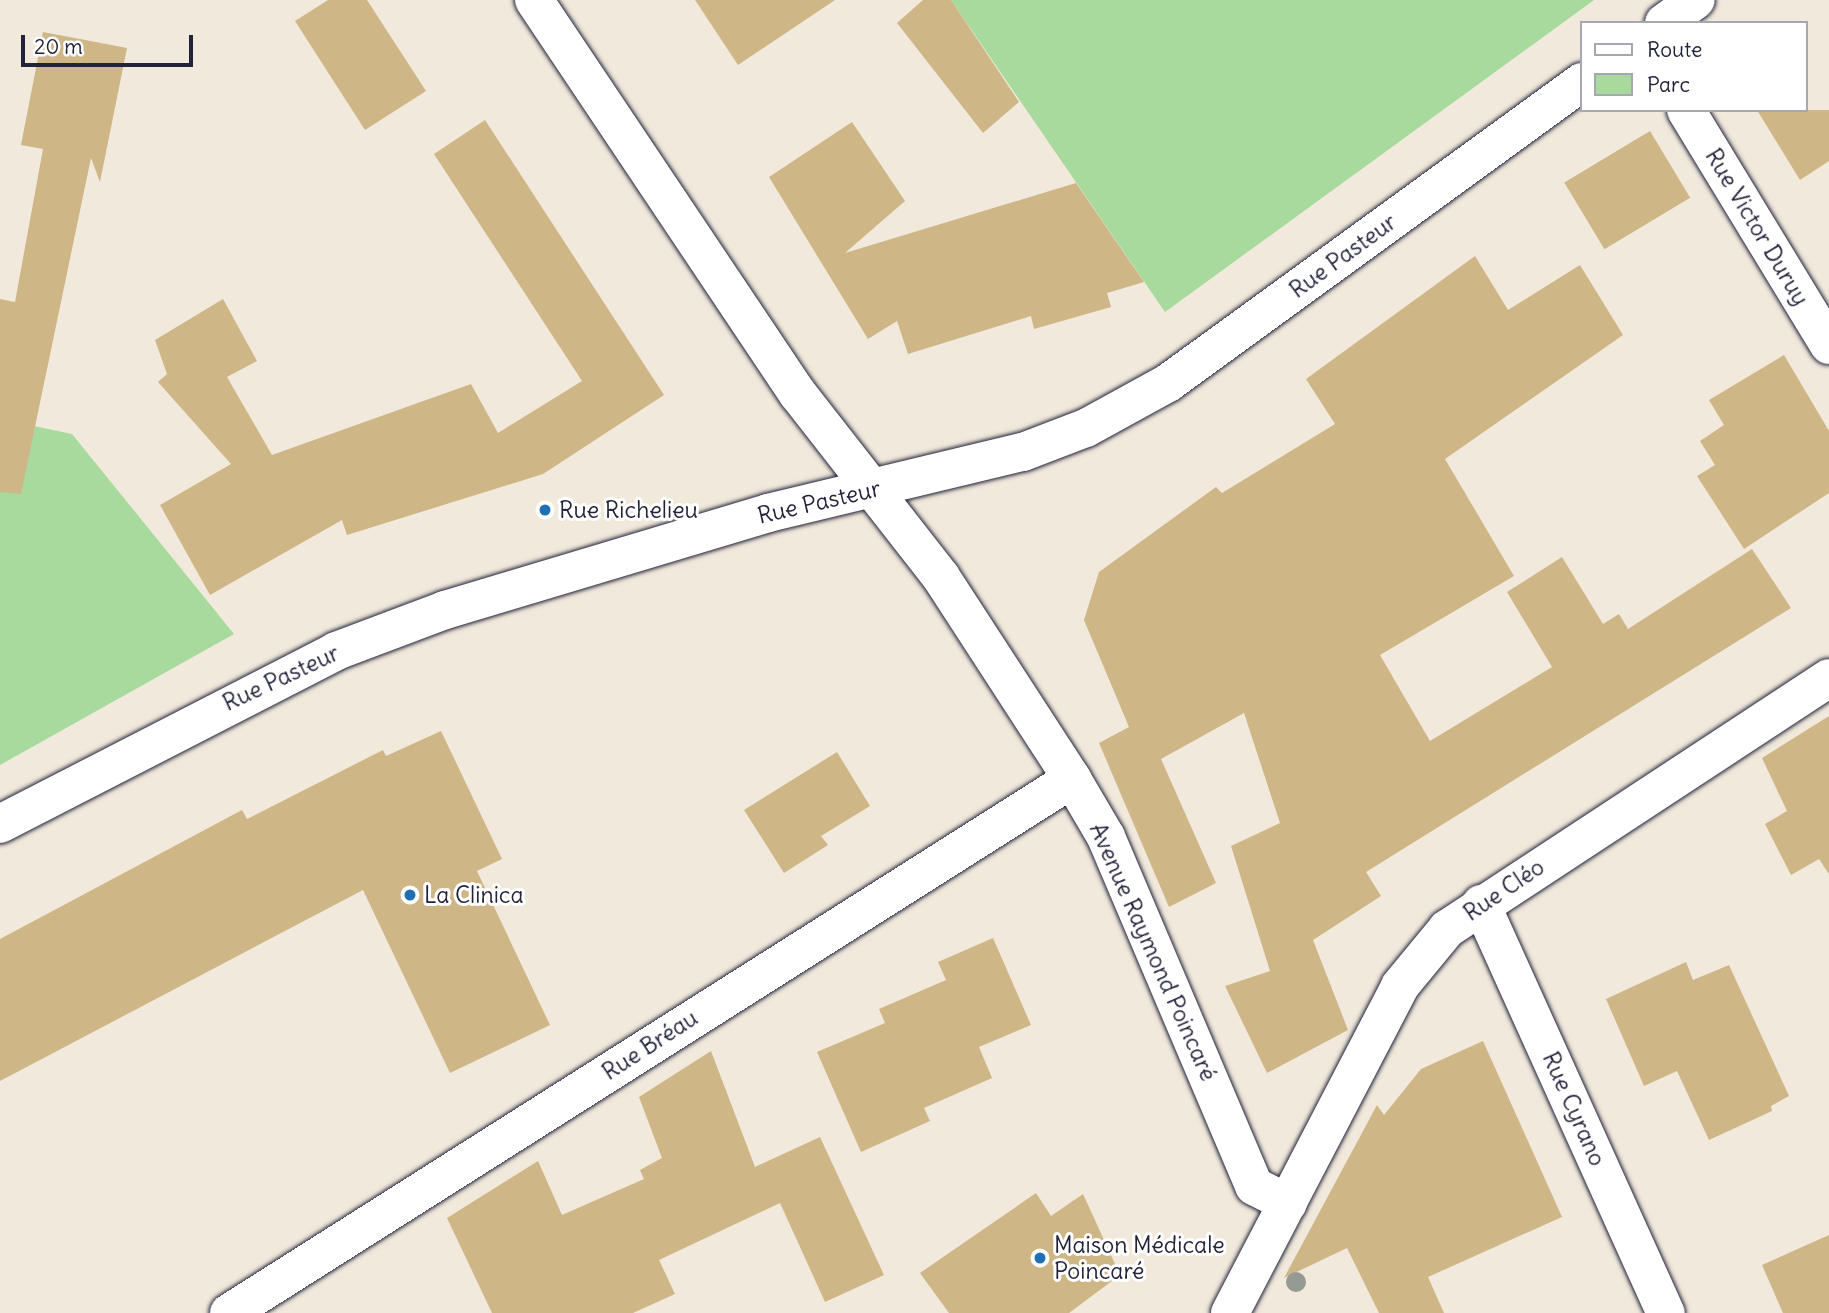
<!DOCTYPE html>
<html>
<head>
<meta charset="utf-8">
<style>
  body { margin:0 }
  #map { position:relative; width:1829px; height:1313px; overflow:hidden; background:#f1e9db; font-family:Delius,sans-serif }
  div>[style] { position:absolute }
  [style*='--x'] { left:calc(var(--x)*1px); top:calc(var(--y)*1px); width:calc(var(--w)*1px); rotate:calc(var(--a)*1deg) }
  .green>* { inset:0; background:#a7da9c }
  .building>* { inset:0; background:#cfb686; transform-origin:0 0 }
  .roads { filter:drop-shadow(0 0 2px #22223b) drop-shadow(0 0 2px #22223b) }
  .minor>* { height:38px; margin:-19px; padding:0 19px; transform-origin:19px; border-radius:19px; background:#fff }
  .trees>* { width:20px; height:20px; margin:-10px; border-radius:50%; background:#959a93 }
  .dots>* { width:19px; height:19px; translate:-50% -50%; box-sizing:border-box; border:4px solid #fff; border-radius:50% }
  span { translate:-50% -50%; white-space:nowrap; text-align:center; line-height:1.15; -webkit-text-stroke:6px #fff; paint-order:stroke }
  .street-label { font-size:23px; color:#22223b }
  .poi-label { font-size:23px; color:#22223b }
  .left { translate:0 -50%; text-align:left }
  .legend { position:absolute; left:1580px; top:21px; width:228px; height:91px; box-sizing:border-box; background:#fff; border:2px solid #a7a7b1; margin:0; padding:9px 12px; list-style:none; font-size:21px; color:#22223b }
  .legend li { display:flex; align-items:center; gap:14px; height:35px }
  .legend b { width:35px; border:2px solid #a7a7b1 }
  .scale { position:absolute; left:21px; top:35px; width:172px; height:32px; box-sizing:border-box; border:4px solid #22223b; border-top:0; padding-left:9px; font-size:21px; line-height:24px; white-space:nowrap; color:#22223b; -webkit-text-stroke:5px #fff; paint-order:stroke }
</style>
</head>
<body>
<div id="map">
  <div class="green">
    <div style="clip-path:polygon(951px 0,1594px 0,1165px 312px)"></div>
    <div style="clip-path:polygon(0 419px,72px 434px,234px 634px,0 765px)"></div>
  </div>
  <div class="building">
    <div style="clip-path:polygon(328px 0,367px 0,426px 91px,365px 130px,295px 21px)"></div>
    <div style="clip-path:polygon(695px 0,835px 0,738px 65px)"></div>
    <div style="clip-path:polygon(923px 0,951px 0,1019px 102px,983px 133px,897px 23px)"></div>
    <div style="clip-path:polygon(43px 32px,127px 48px,100px 182px,91px 158px,21px 494px,0 492px,0 299px,15px 302px,43px 149px,21px 145px)"></div>
    <div style="clip-path:polygon(1757px 110px,1829px 110px,1829px 161px,1800px 180px)"></div>
    <div style="clip-path:polygon(485px 120px,664px 395px,543px 474px,347px 535px,342px 520px,210px 595px,160px 505px,231px 464px,158px 382px,167px 374px,155px 340px,223px 299px,257px 361px,227px 377px,272px 455px,471px 384px,498px 433px,582px 381px,434px 154px)"></div>
    <div style="clip-path:polygon(852px 122px,905px 201px,845px 253px,1076px 183px,1144px 282px,1107px 293px,1111px 307px,1034px 329px,1031px 316px,908px 354px,897px 321px,868px 339px,769px 177px)"></div>
    <div style="left:1650px;top:131px;width:78px;height:100px;rotate:59deg"></div>
    <div style="clip-path:polygon(1475px 256px,1508px 310px,1580px 265px,1623px 335px,1445px 459px,1514px 576px,1380px 655px,1430px 741px,1552px 667px,1507px 592px,1562px 557px,1603px 624px,1619px 614px,1628px 629px,1752px 549px,1791px 608px,1366px 872px,1381px 896px,1313px 940px,1348px 1030px,1267px 1073px,1225px 986px,1270px 971px,1231px 846px,1280px 823px,1244px 713px,1161px 759px,1216px 883px,1169px 907px,1099px 743px,1129px 727px,1084px 620px,1099px 572px,1216px 487px,1222px 493px,1335px 424px,1306px 379px)"></div>
    <div style="clip-path:polygon(1784px 355px,1829px 431px,1829px 493px,1744px 549px,1697px 476px,1715px 465px,1700px 441px,1724px 425px,1709px 400px)"></div>
    <div style="clip-path:polygon(1829px 716px,1829px 874px,1819px 859px,1791px 875px,1765px 824px,1787px 811px,1762px 758px)"></div>
    <div style="clip-path:polygon(441px 731px,502px 859px,477px 871px,550px 1025px,450px 1073px,363px 890px,0 1081px,0 939px,242px 810px,247px 819px,383px 750px,386px 756px)"></div>
    <div style="clip-path:polygon(837px 752px,870px 806px,821px 836px,828px 845px,784px 873px,744px 810px)"></div>
    <div style="clip-path:polygon(993px 938px,1031px 1025px,979px 1047px,992px 1078px,924px 1108px,930px 1121px,861px 1152px,817px 1052px,885px 1023px,879px 1009px,946px 980px,938px 962px)"></div>
    <div style="clip-path:polygon(1686px 962px,1693px 980px,1729px 965px,1789px 1096px,1771px 1106px,1772px 1111px,1709px 1140px,1677px 1071px,1644px 1086px,1606px 999px)"></div>
    <div style="clip-path:polygon(1483px 1041px,1562px 1217px,1428px 1277px,1444px 1313px,1379px 1313px,1347px 1248px,1284px 1278px,1377px 1105px,1384px 1115px,1421px 1069px)"></div>
    <div style="clip-path:polygon(711px 1051px,755px 1167px,820px 1137px,884px 1275px,825px 1302px,780px 1203px,659px 1260px,675px 1294px,633px 1313px,492px 1313px,447px 1218px,538px 1161px,562px 1215px,644px 1179px,640px 1170px,662px 1158px,639px 1097px)"></div>
    <div style="clip-path:polygon(1036px 1193px,1051px 1216px,1083px 1194px,1120px 1275px,1069px 1313px,949px 1313px,920px 1273px)"></div>
    <div style="clip-path:polygon(1829px 1235px,1829px 1313px,1783px 1313px,1762px 1265px)"></div>
  </div>
  <div class="roads">
    <div class="minor">
      <div style="--x:534;--y:0;--w:474;--a:56.2"></div>
      <div style="--x:798;--y:394;--w:232;--a:52"></div>
      <div style="--x:941;--y:577;--w:241;--a:57"></div>
      <div style="--x:1072;--y:779;--w:67;--a:59.6"></div>
      <div style="--x:1106;--y:837;--w:379;--a:67"></div>
      <div style="--x:1254;--y:1186;--w:38;--a:27"></div>
      <div style="--x:1664;--y:23;--w:39;--a:-36"></div>
      <div style="--x:1686;--y:110;--w:275;--a:58.7"></div>
      <div style="--x:0;--y:824;--w:378;--a:-27.2"></div>
      <div style="--x:336;--y:651;--w:116;--a:-20.6"></div>
      <div style="--x:445;--y:610;--w:337;--a:-16.7"></div>
      <div style="--x:768;--y:513;--w:262;--a:-13.5"></div>
      <div style="--x:1023;--y:452;--w:67;--a:-20.9"></div>
      <div style="--x:1086;--y:428;--w:94;--a:-28.8"></div>
      <div style="--x:1168;--y:383;--w:512;--a:-36.02"></div>
      <div style="--x:1481;--y:904;--w:449;--a:65.7"></div>
      <div style="--x:229;--y:1313;--w:998;--a:-32.35"></div>
      <div style="--x:1230;--y:1313;--w:369;--a:-62.5"></div>
      <div style="--x:1400;--y:986;--w:74;--a:-50.5"></div>
      <div style="--x:1447;--y:929;--w:457;--a:-33.3"></div>
    </div>
  </div>
  <div class="trees">
    <div style="left:1296px;top:1282px"></div>
  </div>
  <div class="dots">
    <div style="left:545px;top:510px;background:#1f6fb2"></div>
    <div style="left:410px;top:895px;background:#1f6fb2"></div>
    <div style="left:1040px;top:1258px;background:#1f6fb2"></div>
  </div>
  <div class="street-label">
    <span style="left:1757px;top:227px;rotate:59deg">Rue Victor Duruy</span>
    <span style="left:1343px;top:256px;rotate:-36deg">Rue Pasteur</span>
    <span style="left:819px;top:502px;rotate:-13deg">Rue Pasteur</span>
    <span style="left:281px;top:678px;rotate:-25deg">Rue Pasteur</span>
    <span style="left:1504px;top:890px;rotate:-34deg">Rue Cléo</span>
    <span style="left:1153px;top:952px;rotate:66deg">Avenue Raymond Poincaré</span>
    <span style="left:650px;top:1045px;rotate:-33deg">Rue Bréau</span>
    <span style="left:1574px;top:1109px;rotate:66deg">Rue Cyrano</span>
  </div>
  <div class="poi-label">
    <span class="left" style="left:559px;top:510px">Rue Richelieu</span>
    <span class="left" style="left:424px;top:895px">La Clinica</span>
    <span class="left" style="left:1054px;top:1258px">Maison Médicale<br>Poincaré</span>
  </div>
  <ul class="legend">
  <li><b style="height:9px;background:#fff"></b>Route</li>
  <li><b style="height:19px;background:#a7da9c"></b>Parc</li>
  </ul>
  <div class="scale">20 m</div>
</div>
</body>
</html>
